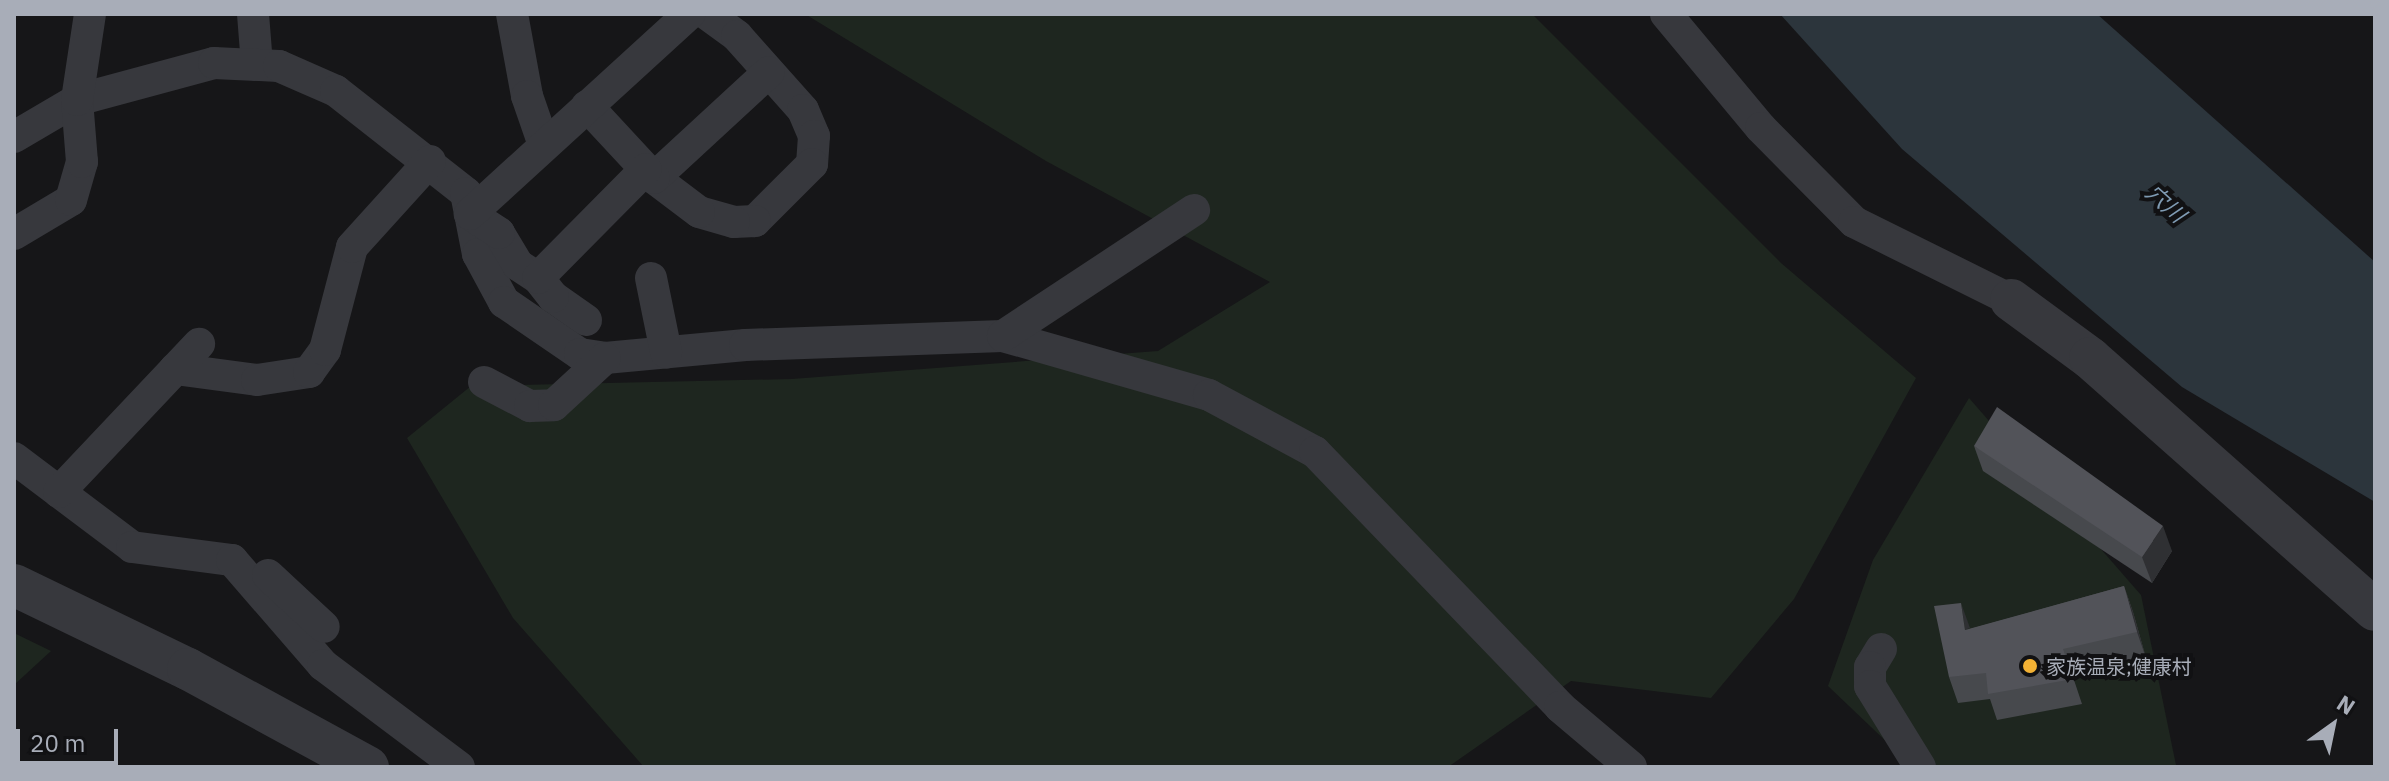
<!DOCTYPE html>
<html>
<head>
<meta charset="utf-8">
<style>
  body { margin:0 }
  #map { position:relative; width:2389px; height:781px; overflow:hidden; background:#161618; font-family:"IBM Plex Sans","Noto Sans JP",sans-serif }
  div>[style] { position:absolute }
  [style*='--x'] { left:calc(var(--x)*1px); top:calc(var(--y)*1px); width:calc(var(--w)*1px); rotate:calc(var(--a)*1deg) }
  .green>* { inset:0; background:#1e261f }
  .water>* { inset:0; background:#2c353c }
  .minor>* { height:32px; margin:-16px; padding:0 16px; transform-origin:16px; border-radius:16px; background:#37383d }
  .tertiary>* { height:42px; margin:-21px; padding:0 21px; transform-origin:21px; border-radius:21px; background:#37383d }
  .wall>* { inset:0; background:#47494d }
  .shaded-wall>* { inset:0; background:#2f3033 }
  .building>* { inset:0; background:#525359 }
  .dots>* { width:22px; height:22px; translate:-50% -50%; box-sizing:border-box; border:4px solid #111113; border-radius:50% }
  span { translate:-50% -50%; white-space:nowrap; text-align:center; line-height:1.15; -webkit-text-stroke:8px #111113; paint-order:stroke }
  .poi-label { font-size:20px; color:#a8adb8 }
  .left { translate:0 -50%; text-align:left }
  .water-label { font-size:22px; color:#7f9bb3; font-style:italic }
  .frame { position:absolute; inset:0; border:16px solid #a8adb8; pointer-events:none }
  .north { position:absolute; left:2293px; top:685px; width:80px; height:80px; -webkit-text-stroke:6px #111113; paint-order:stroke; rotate:33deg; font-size:22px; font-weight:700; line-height:32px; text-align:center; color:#a8adb8 }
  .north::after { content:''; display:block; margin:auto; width:28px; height:36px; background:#a8adb8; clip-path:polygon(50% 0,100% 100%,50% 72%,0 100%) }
  .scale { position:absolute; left:16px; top:729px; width:102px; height:36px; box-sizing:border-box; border:4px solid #a8adb8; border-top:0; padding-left:10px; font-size:24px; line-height:28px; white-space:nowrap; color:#a8adb8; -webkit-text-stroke:6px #111113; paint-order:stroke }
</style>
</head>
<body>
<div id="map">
  <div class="green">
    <div style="clip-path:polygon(805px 14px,1532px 14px,1781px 263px,1916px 378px,1794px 599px,1711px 698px,1571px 681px,1448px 767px,644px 767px,513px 618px,407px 438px,471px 386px,792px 379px,1158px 351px,1270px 282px,1046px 161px)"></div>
    <div style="clip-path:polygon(1969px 398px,2141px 595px,2176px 765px,1913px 767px,1828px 686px,1873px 560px)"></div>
    <div style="clip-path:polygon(14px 633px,51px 651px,14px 685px)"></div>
  </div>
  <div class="water">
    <div style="clip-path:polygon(1780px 14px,2097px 14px,2375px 262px,2375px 502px,2182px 387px,1902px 149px)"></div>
  </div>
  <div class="minor">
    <div style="--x:253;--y:14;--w:51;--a:85.5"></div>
    <div style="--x:512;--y:14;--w:83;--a:79.6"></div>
    <div style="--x:527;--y:96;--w:52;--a:70.9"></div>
    <div style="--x:707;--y:14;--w:37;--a:36"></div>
    <div style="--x:737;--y:36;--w:99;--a:48.3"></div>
    <div style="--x:803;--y:110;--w:28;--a:67"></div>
    <div style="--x:814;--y:136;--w:28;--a:94"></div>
    <div style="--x:812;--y:164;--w:81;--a:135"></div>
    <div style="--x:755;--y:221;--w:21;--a:177"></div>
    <div style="--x:734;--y:222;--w:36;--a:-164"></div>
    <div style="--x:699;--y:212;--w:56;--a:-142.9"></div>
    <div style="--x:654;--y:178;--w:156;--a:-42.7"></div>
    <div style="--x:1666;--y:14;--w:148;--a:50.2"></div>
    <div style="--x:1761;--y:128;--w:132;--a:45.3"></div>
    <div style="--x:1854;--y:222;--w:175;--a:26.4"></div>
    <div style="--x:587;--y:106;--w:98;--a:47.1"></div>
    <div style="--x:14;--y:137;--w:73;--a:-30.4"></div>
    <div style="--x:77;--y:100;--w:142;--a:-15.1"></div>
    <div style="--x:214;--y:63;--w:65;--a:2.6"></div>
    <div style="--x:279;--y:66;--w:62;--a:23.7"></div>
    <div style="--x:336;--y:91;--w:165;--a:38.1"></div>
    <div style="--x:466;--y:193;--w:62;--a:78.9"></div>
    <div style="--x:478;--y:254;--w:55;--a:61.6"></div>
    <div style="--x:504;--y:302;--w:92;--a:34.4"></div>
    <div style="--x:580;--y:354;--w:25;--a:9"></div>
    <div style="--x:605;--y:358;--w:141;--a:-5.3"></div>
    <div style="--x:745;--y:345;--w:258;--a:-2"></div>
    <div style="--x:1003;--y:336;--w:214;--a:16"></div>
    <div style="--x:1209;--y:395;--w:120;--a:28.3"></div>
    <div style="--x:1315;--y:452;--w:354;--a:46.1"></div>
    <div style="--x:1560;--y:707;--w:93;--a:40.2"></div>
    <div style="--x:14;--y:234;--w:66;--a:-30.8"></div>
    <div style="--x:71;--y:200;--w:40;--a:-74"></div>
    <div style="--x:82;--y:162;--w:62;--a:-94.6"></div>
    <div style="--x:77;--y:100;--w:87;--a:-81.4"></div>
    <div style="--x:538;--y:278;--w:24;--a:-147"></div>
    <div style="--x:518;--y:265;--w:37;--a:-121"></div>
    <div style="--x:499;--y:233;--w:35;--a:-147"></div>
    <div style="--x:470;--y:214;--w:297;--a:-42.4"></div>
    <div style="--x:651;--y:278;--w:76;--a:78.5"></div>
    <div style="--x:586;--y:320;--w:40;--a:-145.1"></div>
    <div style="--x:553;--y:297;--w:24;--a:-128"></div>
    <div style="--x:538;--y:278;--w:153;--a:-45.3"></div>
    <div style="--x:1003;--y:336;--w:229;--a:-33.4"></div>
    <div style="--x:175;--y:369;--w:83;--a:7.6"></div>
    <div style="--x:257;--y:380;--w:53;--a:-8.7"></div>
    <div style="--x:309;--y:372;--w:27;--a:-54"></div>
    <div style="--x:325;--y:350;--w:106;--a:-75.3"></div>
    <div style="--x:352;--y:247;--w:116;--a:-47.8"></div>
    <div style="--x:484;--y:382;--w:52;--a:27.6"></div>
    <div style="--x:530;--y:406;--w:24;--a:-2"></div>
    <div style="--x:554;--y:405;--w:69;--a:-42.7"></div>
    <div style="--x:14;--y:458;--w:148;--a:37"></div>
    <div style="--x:132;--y:547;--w:101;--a:7.4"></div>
    <div style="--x:232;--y:560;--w:139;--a:49.1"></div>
    <div style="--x:323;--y:665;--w:170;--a:36.9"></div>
    <div style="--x:59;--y:492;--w:204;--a:-46.6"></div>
    <div style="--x:268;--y:575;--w:76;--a:42.9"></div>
    <div style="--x:1881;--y:649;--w:21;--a:121"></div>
    <div style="--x:1870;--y:667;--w:19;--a:90"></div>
    <div style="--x:1870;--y:686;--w:95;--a:58.3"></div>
  </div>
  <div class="tertiary">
    <div style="--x:2011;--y:300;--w:98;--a:36.3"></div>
    <div style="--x:2090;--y:358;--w:380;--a:41.5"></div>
    <div style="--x:14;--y:585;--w:193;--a:25.8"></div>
    <div style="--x:188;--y:669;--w:205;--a:28.6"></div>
  </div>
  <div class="wall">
    <div style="clip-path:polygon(1974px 446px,2172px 551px,2152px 583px,1983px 471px)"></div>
    <div style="clip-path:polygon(2124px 586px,2133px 612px,2146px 658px,2072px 674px,2082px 704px,1997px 720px,1990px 699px,1958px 703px,1949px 677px,1970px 629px)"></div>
  </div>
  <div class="shaded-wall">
    <div style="clip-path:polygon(2163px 526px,2172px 551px,2152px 583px,2142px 557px)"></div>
    <div style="clip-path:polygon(2124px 586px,2133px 612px,2146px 658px,2137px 632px)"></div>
    <div style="clip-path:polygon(1961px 603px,1970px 628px,1965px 630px)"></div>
  </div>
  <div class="building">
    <div style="clip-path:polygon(1997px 407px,2163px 526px,2142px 557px,1974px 446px)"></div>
    <div style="clip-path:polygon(2124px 586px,2137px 632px,2063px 649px,2073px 679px,1988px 694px,1986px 673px,1949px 677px,1934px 606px,1961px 603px,1965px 630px)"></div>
  </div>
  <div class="dots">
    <div style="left:2030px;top:666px;background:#f2b134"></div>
  </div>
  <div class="poi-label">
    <span class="left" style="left:2046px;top:666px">家族温泉;健康村</span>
  </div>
  <div class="water-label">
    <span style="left:2166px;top:203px;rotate:42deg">穴川</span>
  </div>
  <div class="frame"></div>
  <div class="north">N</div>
  <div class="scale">20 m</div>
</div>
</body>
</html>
